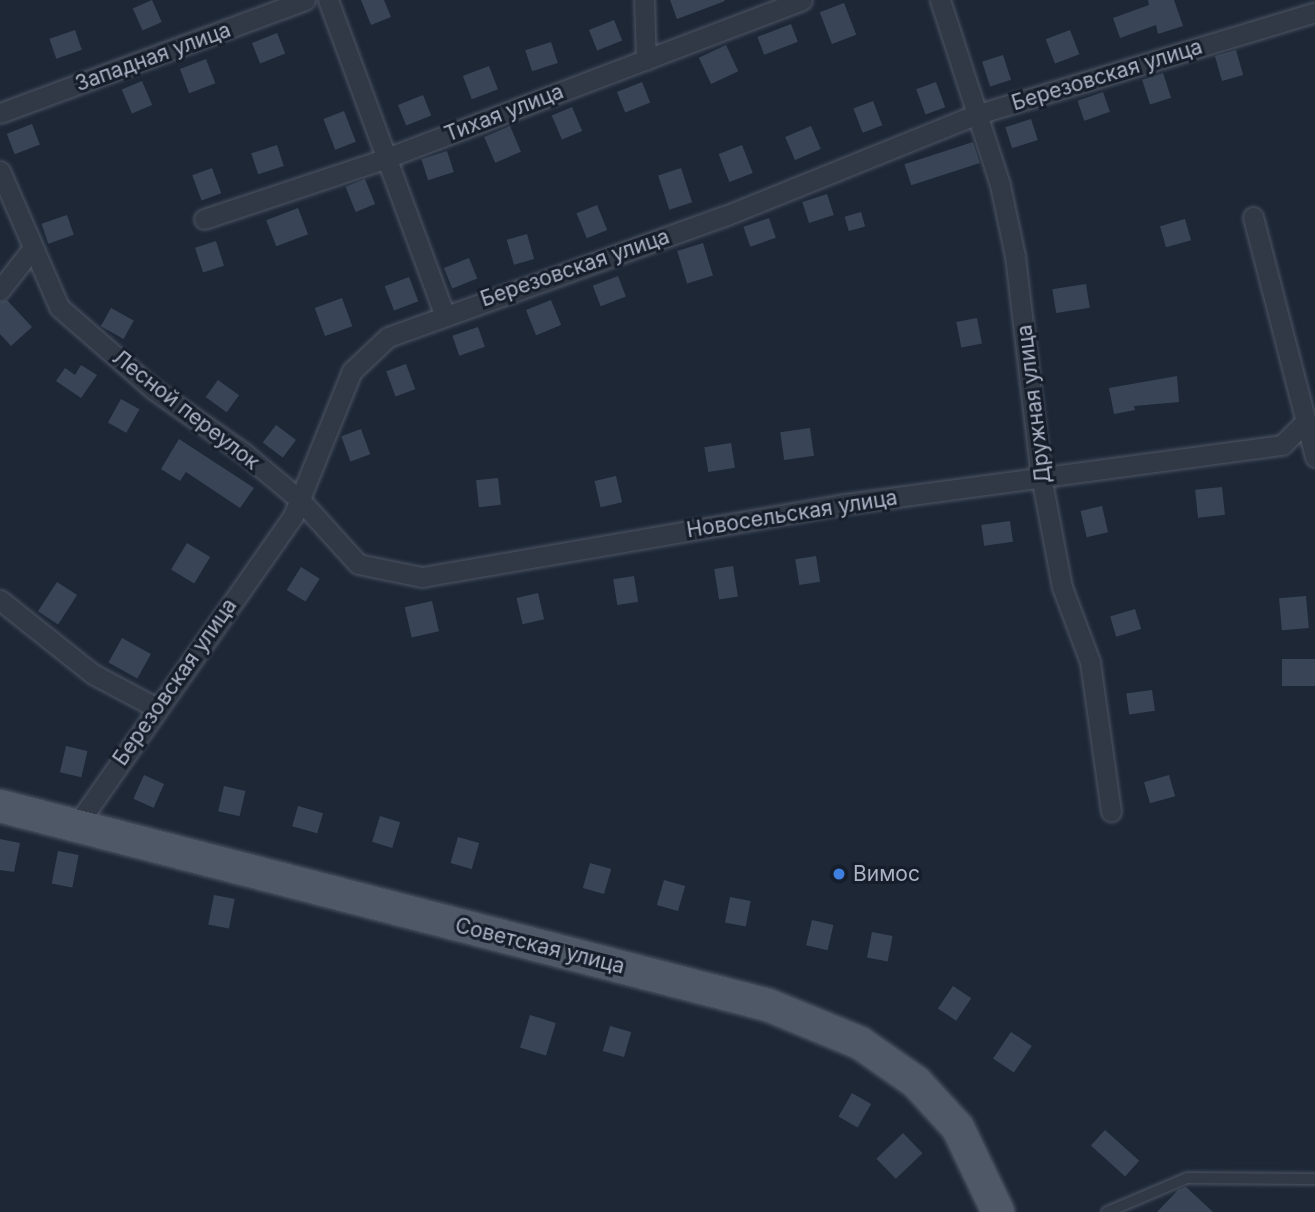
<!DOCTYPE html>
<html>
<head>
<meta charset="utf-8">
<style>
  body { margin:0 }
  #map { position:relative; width:1315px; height:1212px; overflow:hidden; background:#1d2736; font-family:Inter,sans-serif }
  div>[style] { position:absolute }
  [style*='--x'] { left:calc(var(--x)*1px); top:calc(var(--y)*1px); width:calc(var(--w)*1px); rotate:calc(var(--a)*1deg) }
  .building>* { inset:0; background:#394557; transform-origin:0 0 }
  .roads { filter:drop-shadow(0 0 2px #4e5665) drop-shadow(0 0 2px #4e5665) }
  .lane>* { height:10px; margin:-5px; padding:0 5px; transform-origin:5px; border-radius:5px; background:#313946 }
  .street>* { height:19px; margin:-9.5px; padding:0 9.5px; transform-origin:9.5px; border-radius:9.5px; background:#313946 }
  .primary>* { height:32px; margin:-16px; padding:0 16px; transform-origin:16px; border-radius:16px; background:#4e5867 }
  .dots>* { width:19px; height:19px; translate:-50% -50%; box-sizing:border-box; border:4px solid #161e2b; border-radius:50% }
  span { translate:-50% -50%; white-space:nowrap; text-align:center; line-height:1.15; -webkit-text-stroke:6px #161e2b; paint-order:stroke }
  .street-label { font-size:21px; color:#aab3c4 }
  .poi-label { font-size:21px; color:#aab3c4 }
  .left { translate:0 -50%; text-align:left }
</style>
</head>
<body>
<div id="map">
  <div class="building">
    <div style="left:152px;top:0;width:24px;height:21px;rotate:66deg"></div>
    <div style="clip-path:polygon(361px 0,384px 0,391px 17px,371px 25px)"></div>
    <div style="clip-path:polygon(670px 0,724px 0,725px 1px,677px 19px)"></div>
    <div style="clip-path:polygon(1148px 0,1174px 0,1183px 26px,1158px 34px,1156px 25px,1120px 38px,1113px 18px,1149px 5px)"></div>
    <div style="left:844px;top:3px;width:34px;height:26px;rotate:69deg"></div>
    <div style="left:614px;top:20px;width:22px;height:27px;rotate:68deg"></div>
    <div style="left:791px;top:24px;width:19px;height:36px;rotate:69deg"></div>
    <div style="left:75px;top:30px;width:21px;height:27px;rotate:71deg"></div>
    <div style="left:1070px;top:30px;width:26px;height:26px;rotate:69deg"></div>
    <div style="left:277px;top:33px;width:22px;height:27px;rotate:68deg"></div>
    <div style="left:551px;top:42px;width:22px;height:27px;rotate:72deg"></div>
    <div style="left:726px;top:45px;width:29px;height:30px;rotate:65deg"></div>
    <div style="left:1236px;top:50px;width:26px;height:22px;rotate:74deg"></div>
    <div style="left:1003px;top:55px;width:26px;height:22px;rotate:72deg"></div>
    <div style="left:206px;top:59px;width:26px;height:28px;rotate:69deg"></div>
    <div style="left:489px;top:66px;width:25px;height:28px;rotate:69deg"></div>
    <div style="left:1163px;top:73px;width:26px;height:22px;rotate:72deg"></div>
    <div style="left:142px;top:81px;width:26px;height:22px;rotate:67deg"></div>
    <div style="left:642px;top:82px;width:22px;height:27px;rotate:68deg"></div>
    <div style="left:936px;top:82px;width:27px;height:21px;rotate:70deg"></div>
    <div style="left:1103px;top:92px;width:21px;height:27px;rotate:71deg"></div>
    <div style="left:423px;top:95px;width:22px;height:27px;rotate:68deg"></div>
    <div style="left:873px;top:101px;width:26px;height:21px;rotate:69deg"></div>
    <div style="left:572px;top:107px;width:26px;height:22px;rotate:67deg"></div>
    <div style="left:344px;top:111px;width:33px;height:22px;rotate:69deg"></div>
    <div style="left:1031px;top:119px;width:22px;height:27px;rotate:72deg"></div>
    <div style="left:32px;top:124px;width:22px;height:27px;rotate:69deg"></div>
    <div style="left:510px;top:126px;width:28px;height:28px;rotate:67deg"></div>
    <div style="left:811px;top:126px;width:25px;height:28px;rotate:67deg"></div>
    <div style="left:973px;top:142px;width:22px;height:72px;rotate:72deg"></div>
    <div style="left:277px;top:145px;width:22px;height:27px;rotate:72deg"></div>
    <div style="left:742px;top:145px;width:30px;height:25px;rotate:69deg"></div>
    <div style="left:447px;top:151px;width:22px;height:27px;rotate:72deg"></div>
    <div style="left:212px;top:168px;width:27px;height:21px;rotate:70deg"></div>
    <div style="left:681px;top:168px;width:36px;height:24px;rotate:72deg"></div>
    <div style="left:365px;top:179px;width:27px;height:21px;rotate:68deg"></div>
    <div style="left:827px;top:194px;width:22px;height:26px;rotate:72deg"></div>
    <div style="left:597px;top:205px;width:27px;height:22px;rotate:68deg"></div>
    <div style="left:298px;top:208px;width:28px;height:34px;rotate:69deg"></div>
    <div style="left:861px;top:212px;width:15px;height:17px;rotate:74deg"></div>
    <div style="left:67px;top:215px;width:21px;height:27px;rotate:71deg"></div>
    <div style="left:769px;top:218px;width:21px;height:27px;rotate:71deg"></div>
    <div style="left:1185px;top:219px;width:22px;height:26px;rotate:74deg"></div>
    <div style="left:527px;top:234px;width:26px;height:21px;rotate:74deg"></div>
    <div style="left:216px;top:241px;width:26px;height:22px;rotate:72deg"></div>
    <div style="left:703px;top:243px;width:34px;height:27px;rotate:73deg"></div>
    <div style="left:469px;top:258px;width:22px;height:27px;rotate:68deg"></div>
    <div style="left:618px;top:276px;width:22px;height:27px;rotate:69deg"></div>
    <div style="left:409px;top:277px;width:26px;height:26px;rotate:69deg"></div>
    <div style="left:1086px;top:284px;width:24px;height:34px;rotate:81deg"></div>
    <div style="left:342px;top:298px;width:30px;height:29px;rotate:70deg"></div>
    <div style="clip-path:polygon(7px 300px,32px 327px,11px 346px,0 334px,0 302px)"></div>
    <div style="left:551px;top:300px;width:27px;height:27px;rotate:68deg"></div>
    <div style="left:111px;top:308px;width:26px;height:21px;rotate:29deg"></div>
    <div style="left:977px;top:318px;width:26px;height:21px;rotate:79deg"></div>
    <div style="left:478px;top:327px;width:21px;height:27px;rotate:71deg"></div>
    <div style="left:406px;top:364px;width:27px;height:21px;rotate:70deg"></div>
    <div style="clip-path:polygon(81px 365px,97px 375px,81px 398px,56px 381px,65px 368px,75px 375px)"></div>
    <div style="clip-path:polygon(1177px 376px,1179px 402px,1134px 406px,1135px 410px,1114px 414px,1109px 388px)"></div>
    <div style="left:218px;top:380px;width:26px;height:21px;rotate:36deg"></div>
    <div style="left:121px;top:399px;width:21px;height:27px;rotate:29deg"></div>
    <div style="left:276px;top:425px;width:25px;height:22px;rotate:37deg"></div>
    <div style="left:810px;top:428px;width:28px;height:30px;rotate:82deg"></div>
    <div style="left:361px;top:429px;width:27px;height:21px;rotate:70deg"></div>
    <div style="clip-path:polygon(179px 439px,254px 488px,240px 508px,186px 472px,180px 481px,161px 469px)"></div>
    <div style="left:731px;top:443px;width:25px;height:27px;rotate:81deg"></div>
    <div style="left:616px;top:476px;width:27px;height:22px;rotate:77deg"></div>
    <div style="left:498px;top:478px;width:27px;height:22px;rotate:84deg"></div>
    <div style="left:1222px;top:487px;width:28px;height:27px;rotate:84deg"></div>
    <div style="left:1102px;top:506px;width:27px;height:22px;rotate:77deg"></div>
    <div style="left:1010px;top:521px;width:21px;height:29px;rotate:82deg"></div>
    <div style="left:187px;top:543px;width:27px;height:31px;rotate:31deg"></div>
    <div style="left:816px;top:556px;width:26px;height:21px;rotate:81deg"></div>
    <div style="left:733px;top:566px;width:31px;height:19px;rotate:81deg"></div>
    <div style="left:301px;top:567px;width:22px;height:27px;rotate:32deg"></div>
    <div style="left:634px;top:576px;width:26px;height:21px;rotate:81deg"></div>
    <div style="left:57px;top:582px;width:24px;height:35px;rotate:33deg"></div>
    <div style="left:538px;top:593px;width:27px;height:22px;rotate:77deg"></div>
    <div style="left:1306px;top:596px;width:32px;height:27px;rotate:85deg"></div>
    <div style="left:432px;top:601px;width:31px;height:28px;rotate:77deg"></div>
    <div style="left:1135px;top:609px;width:21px;height:26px;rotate:73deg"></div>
    <div style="left:122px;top:638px;width:33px;height:28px;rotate:29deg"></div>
    <div style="left:1315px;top:659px;width:27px;height:33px;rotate:90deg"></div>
    <div style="left:1152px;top:690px;width:21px;height:26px;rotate:82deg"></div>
    <div style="left:66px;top:746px;width:22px;height:27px;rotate:13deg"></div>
    <div style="left:144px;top:775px;width:22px;height:26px;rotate:24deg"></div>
    <div style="left:1169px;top:775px;width:22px;height:26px;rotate:74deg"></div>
    <div style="left:224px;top:786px;width:22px;height:26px;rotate:13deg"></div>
    <div style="left:298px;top:806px;width:26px;height:21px;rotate:16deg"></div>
    <div style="left:380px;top:816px;width:21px;height:27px;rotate:17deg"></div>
    <div style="left:458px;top:837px;width:22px;height:27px;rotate:16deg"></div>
    <div style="clip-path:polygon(0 839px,20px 843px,14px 872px,0 870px)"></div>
    <div style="left:58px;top:851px;width:21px;height:33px;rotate:11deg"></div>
    <div style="left:590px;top:863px;width:22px;height:26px;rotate:16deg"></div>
    <div style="left:664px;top:880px;width:22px;height:26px;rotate:16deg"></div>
    <div style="left:214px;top:895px;width:21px;height:30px;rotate:11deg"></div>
    <div style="left:730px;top:897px;width:21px;height:26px;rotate:11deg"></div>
    <div style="left:812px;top:920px;width:22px;height:26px;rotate:13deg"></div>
    <div style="left:872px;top:932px;width:21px;height:26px;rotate:11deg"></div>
    <div style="left:953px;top:986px;width:22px;height:27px;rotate:34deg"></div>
    <div style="left:530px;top:1015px;width:27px;height:34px;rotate:17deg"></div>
    <div style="left:610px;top:1026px;width:22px;height:26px;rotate:16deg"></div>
    <div style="left:1011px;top:1032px;width:25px;height:32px;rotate:34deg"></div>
    <div style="left:852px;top:1093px;width:22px;height:27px;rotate:30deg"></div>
    <div style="left:1105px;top:1130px;width:46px;height:21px;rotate:42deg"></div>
    <div style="left:903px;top:1133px;width:28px;height:37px;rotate:46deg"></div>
    <div style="clip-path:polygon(1186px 1187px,1213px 1212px,1157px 1212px,1178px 1190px)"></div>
  </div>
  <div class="roads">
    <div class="lane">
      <div style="--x:1107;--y:1212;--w:87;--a:-23"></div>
      <div style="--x:1187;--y:1178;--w:128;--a:0.4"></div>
    </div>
    <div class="street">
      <div style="--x:328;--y:0;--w:335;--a:69.7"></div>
      <div style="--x:644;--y:0;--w:60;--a:88.1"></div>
      <div style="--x:940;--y:0;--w:194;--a:72"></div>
      <div style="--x:1000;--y:185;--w:73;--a:78.1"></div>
      <div style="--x:1015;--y:256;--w:222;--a:83.3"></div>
      <div style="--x:1041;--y:476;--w:113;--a:79.3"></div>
      <div style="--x:1062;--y:587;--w:80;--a:69.5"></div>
      <div style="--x:1090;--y:662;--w:151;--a:82"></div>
      <div style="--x:0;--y:113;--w:325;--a:-20.3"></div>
      <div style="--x:0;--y:171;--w:148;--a:66.5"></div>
      <div style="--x:59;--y:307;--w:125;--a:41.1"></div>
      <div style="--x:153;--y:389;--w:113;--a:35.2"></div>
      <div style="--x:245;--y:454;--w:72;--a:39.9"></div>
      <div style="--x:300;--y:500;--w:86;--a:47.8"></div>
      <div style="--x:358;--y:564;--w:65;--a:11.5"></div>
      <div style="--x:422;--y:577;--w:429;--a:-9.8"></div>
      <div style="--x:845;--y:504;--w:441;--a:-7.7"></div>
      <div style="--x:1282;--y:445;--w:33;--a:-45"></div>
      <div style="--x:1253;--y:217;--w:248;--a:75.5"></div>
      <div style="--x:204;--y:219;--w:190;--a:-18.4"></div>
      <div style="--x:384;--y:159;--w:447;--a:-20.8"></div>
      <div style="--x:0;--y:290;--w:52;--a:-52"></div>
      <div style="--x:0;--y:600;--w:119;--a:38.5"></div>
      <div style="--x:93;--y:674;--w:70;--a:28"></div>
      <div style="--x:76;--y:826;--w:378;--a:-55"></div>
      <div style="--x:293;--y:516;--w:157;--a:-67.9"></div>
      <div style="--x:352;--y:371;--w:50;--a:-43.4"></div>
      <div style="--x:388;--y:337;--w:358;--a:-19.8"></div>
      <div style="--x:725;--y:216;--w:273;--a:-22"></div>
      <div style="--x:978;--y:114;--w:352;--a:-16.8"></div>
    </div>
    <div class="primary">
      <div style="--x:0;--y:806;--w:793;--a:14.53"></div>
      <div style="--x:768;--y:1005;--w:100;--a:22.4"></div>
      <div style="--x:860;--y:1043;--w:68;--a:34.9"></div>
      <div style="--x:916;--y:1082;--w:62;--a:47.6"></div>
      <div style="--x:958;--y:1128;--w:93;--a:64.5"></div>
    </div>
  </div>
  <div class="dots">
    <div style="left:839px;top:874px;background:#3f7fe0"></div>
  </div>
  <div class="street-label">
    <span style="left:153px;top:57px;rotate:-20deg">Западная улица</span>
    <span style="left:1107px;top:75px;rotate:-17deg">Березовская улица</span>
    <span style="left:504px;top:113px;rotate:-21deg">Тихая улица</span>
    <span style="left:575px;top:268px;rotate:-19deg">Березовская улица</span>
    <span style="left:1034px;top:404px;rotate:-97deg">Дружная улица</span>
    <span style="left:186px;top:410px;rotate:38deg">Лесной переулок</span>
    <span style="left:792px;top:514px;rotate:-9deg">Новосельская улица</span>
    <span style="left:175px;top:682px;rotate:-55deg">Березовская улица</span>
    <span style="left:540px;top:946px;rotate:14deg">Советская улица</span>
  </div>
  <div class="poi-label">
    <span class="left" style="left:853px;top:874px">Вимос</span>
  </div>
</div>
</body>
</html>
